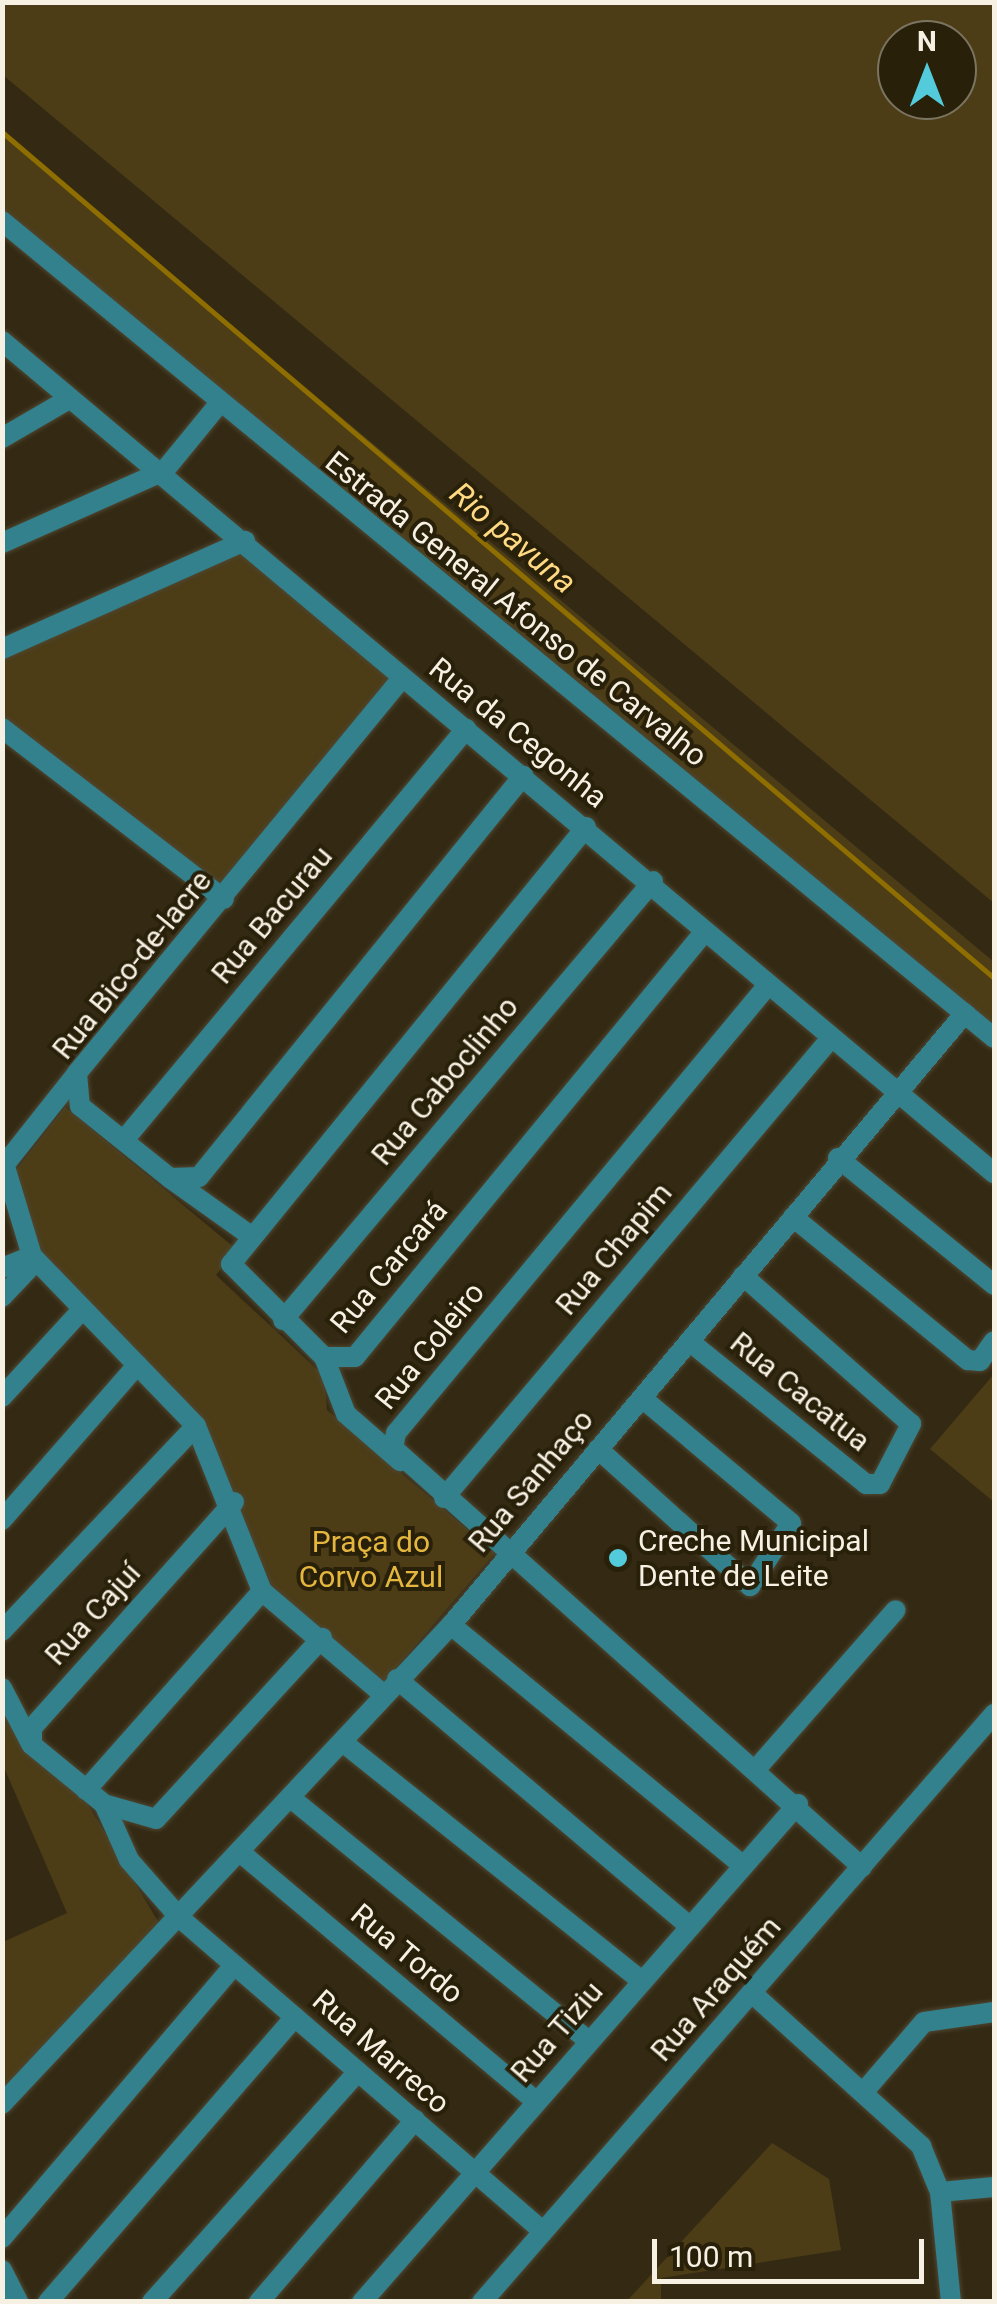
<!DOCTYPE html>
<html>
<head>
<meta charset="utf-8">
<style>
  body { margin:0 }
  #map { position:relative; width:997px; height:2304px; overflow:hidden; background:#342a14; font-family:Roboto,sans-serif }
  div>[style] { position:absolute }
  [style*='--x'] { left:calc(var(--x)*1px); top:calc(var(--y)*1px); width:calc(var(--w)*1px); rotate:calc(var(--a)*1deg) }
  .green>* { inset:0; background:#4c3d17 }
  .stream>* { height:5px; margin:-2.5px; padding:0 2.5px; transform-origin:2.5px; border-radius:2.5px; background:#8e6d01 }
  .roads { filter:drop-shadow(0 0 2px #4f4631) drop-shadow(0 0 2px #4f4631) }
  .minor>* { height:20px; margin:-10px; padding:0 10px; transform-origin:10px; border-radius:10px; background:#32818c }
  .tertiary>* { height:20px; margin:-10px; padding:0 10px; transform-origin:10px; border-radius:10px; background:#32818c }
  .dots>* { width:28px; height:28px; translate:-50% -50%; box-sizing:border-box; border:5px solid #29200a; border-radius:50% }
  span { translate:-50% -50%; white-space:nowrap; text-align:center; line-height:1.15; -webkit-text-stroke:8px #29200a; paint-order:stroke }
  .street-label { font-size:30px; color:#f7f1e4 }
  .poi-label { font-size:30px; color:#f7f1e4 }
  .left { translate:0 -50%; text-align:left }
  .park-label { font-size:30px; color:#e5b73f }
  .water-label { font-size:32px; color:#ffda83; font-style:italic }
  .frame { position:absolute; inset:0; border:5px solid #f7f1e4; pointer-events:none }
  .north { position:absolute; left:877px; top:20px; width:100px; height:100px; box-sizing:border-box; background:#29200a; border:2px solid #7b7461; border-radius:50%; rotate:0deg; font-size:28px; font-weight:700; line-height:40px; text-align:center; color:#f7f1e4 }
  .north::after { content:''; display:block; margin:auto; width:35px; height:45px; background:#53cbdb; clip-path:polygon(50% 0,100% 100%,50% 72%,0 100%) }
  .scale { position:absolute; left:652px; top:2239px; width:272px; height:45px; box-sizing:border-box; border:5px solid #f7f1e4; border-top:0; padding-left:12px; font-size:30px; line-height:35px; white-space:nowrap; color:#f7f1e4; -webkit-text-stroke:8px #29200a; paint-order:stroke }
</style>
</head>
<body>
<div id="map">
  <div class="green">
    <div style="clip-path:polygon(evenodd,2px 3px,994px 3px,994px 903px,3px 75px,2px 3px,957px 40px,957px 100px,897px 100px,897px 40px,957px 40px)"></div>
    <div style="clip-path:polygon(2px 134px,994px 962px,994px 1031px,3px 210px)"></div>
    <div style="clip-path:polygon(243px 546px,397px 681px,223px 893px,3px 721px,2px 654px)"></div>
    <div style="clip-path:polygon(65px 1107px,236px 1249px,216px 1275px,324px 1376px,327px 1410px,495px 1553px,384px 1682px,272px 1587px,202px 1419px,37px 1248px,16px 1170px)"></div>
    <div style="clip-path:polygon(994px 1374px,994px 1502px,930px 1449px)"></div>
    <div style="clip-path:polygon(2px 1698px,81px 1793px,162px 1928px,3px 2094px,3px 1942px,67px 1913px,3px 1765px)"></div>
    <div style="clip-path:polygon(772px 2143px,829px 2179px,841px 2250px,661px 2278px,661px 2301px,627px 2301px)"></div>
  </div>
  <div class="stream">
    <div style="--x:2;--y:132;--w:1304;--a:40.46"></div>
  </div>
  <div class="roads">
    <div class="minor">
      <div style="--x:2;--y:221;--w:1285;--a:39.47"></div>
      <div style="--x:2;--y:341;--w:1295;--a:39.99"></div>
      <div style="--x:2;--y:438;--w:78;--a:-30.2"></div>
      <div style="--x:2;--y:543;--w:177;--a:-24"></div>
      <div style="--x:164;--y:471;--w:85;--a:-50.7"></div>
      <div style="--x:2;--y:649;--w:266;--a:-24"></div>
      <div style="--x:402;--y:678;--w:512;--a:129.45"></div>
      <div style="--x:77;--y:1073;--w:33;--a:85"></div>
      <div style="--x:80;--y:1106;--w:115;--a:38.7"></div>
      <div style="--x:170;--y:1178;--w:29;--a:-2"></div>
      <div style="--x:199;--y:1177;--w:516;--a:-51.06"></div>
      <div style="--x:2;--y:728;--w:280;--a:37.6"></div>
      <div style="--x:586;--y:827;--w:563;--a:129.09"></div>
      <div style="--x:231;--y:1264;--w:132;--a:45"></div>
      <div style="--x:324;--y:1357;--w:31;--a:0"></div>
      <div style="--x:355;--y:1357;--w:551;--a:-50.59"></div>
      <div style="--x:768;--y:985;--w:582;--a:129.7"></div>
      <div style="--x:396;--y:1433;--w:15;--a:101"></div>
      <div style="--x:393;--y:1448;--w:629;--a:41.78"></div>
      <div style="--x:124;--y:1140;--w:535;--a:-50.24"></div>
      <div style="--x:2;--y:1157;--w:103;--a:73.1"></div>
      <div style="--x:32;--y:1256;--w:236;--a:46"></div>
      <div style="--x:196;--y:1426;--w:178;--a:68.2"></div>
      <div style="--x:262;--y:1591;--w:159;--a:40.4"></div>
      <div style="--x:838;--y:1158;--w:201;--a:39.1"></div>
      <div style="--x:2;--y:1168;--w:117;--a:-51.6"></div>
      <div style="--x:171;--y:1179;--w:98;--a:35.5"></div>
      <div style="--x:793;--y:1217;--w:226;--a:39.3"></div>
      <div style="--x:968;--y:1360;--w:12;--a:5"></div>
      <div style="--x:980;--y:1361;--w:24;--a:-55"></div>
      <div style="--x:2;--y:1268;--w:32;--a:-22"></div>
      <div style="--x:2;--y:1297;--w:50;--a:-46.6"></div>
      <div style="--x:283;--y:1320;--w:574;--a:-49.87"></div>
      <div style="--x:689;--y:1341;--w:228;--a:38.9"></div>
      <div style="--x:866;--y:1484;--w:14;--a:0"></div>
      <div style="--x:880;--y:1484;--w:68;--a:-62.7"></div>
      <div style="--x:911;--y:1424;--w:224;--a:-138.6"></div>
      <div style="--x:324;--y:1357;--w:61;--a:68.9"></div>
      <div style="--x:346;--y:1414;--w:72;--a:41"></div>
      <div style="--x:2;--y:1397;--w:114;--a:-47.5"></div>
      <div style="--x:598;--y:1449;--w:205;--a:42"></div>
      <div style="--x:750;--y:1586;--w:75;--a:-56.9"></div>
      <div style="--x:791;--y:1523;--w:194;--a:-140"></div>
      <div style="--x:444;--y:1498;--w:601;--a:-49.93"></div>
      <div style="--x:234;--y:1502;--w:303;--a:131.8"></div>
      <div style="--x:32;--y:1728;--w:17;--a:90"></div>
      <div style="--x:32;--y:1745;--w:93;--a:39.3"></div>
      <div style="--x:104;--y:1804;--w:54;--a:16.1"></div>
      <div style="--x:156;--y:1819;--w:246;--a:-47.5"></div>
      <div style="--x:2;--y:1520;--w:206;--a:-48.9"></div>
      <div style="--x:451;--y:1625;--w:379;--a:39.5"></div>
      <div style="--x:2;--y:1631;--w:282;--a:-46.6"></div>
      <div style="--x:397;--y:1679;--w:384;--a:40.2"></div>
      <div style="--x:2;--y:1688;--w:63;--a:62.6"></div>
      <div style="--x:345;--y:1744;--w:380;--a:38.6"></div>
      <div style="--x:757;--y:1768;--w:210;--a:-48.7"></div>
      <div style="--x:86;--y:1790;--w:266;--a:-48.5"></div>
      <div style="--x:292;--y:1799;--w:383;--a:39.2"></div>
      <div style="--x:104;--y:1804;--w:61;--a:65.9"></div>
      <div style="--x:129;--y:1860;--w:77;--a:48.7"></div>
      <div style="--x:180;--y:1918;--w:479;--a:40.8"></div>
      <div style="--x:241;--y:1853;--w:385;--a:40.1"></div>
      <div style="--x:753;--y:1994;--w:227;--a:42.1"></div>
      <div style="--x:921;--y:2146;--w:50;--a:67.6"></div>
      <div style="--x:940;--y:2192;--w:111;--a:84.3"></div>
      <div style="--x:867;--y:2088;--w:87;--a:-49.2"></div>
      <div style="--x:924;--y:2022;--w:71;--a:-8.1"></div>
      <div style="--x:2;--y:2104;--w:657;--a:-46.85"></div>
      <div style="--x:451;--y:1625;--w:799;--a:-49.97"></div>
      <div style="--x:940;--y:2192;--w:54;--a:-5.3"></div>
      <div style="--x:2;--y:2238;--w:358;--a:-49.6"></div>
      <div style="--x:2;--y:2270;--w:36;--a:63"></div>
      <div style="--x:48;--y:2302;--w:377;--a:-49.1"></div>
      <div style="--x:152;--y:2302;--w:309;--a:-48.2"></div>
      <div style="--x:259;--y:2302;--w:240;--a:-49.4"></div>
      <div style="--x:362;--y:2302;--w:662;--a:-48.8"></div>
    </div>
    <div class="tertiary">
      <div style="--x:482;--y:2302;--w:780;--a:-48.95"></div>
    </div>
  </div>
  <div class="dots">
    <div style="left:618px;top:1558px;background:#53cbdb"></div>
  </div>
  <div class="street-label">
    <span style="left:516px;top:609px;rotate:39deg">Estrada General Afonso de Carvalho</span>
    <span style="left:518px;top:733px;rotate:39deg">Rua da Cegonha</span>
    <span style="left:272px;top:915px;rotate:-50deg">Rua Bacurau</span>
    <span style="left:132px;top:965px;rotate:-51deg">Rua Bico-de-lacre</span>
    <span style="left:445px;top:1081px;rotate:-50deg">Rua Caboclinho</span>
    <span style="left:614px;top:1249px;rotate:-50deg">Rua Chapim</span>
    <span style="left:389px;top:1267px;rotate:-50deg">Rua Carcará</span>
    <span style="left:430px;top:1346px;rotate:-51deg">Rua Coleiro</span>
    <span style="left:800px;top:1392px;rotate:39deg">Rua Cacatua</span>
    <span style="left:531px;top:1481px;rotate:-50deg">Rua Sanhaço</span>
    <span style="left:93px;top:1614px;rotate:-48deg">Rua Cajuí</span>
    <span style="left:407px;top:1954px;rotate:40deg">Rua Tordo</span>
    <span style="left:716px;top:1989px;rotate:-49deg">Rua Araquém</span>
    <span style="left:557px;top:2032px;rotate:-49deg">Rua Tiziu</span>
    <span style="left:381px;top:2052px;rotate:41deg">Rua Marreco</span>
  </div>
  <div class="poi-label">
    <span class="left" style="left:638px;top:1558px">Creche Municipal<br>Dente de Leite</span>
  </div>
  <div class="park-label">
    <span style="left:371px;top:1559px">Praça do<br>Corvo Azul</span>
  </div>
  <div class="water-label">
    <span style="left:513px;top:538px;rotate:40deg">Rio pavuna</span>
  </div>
  <div class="frame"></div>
  <div class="north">N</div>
  <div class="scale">100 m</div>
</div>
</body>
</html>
